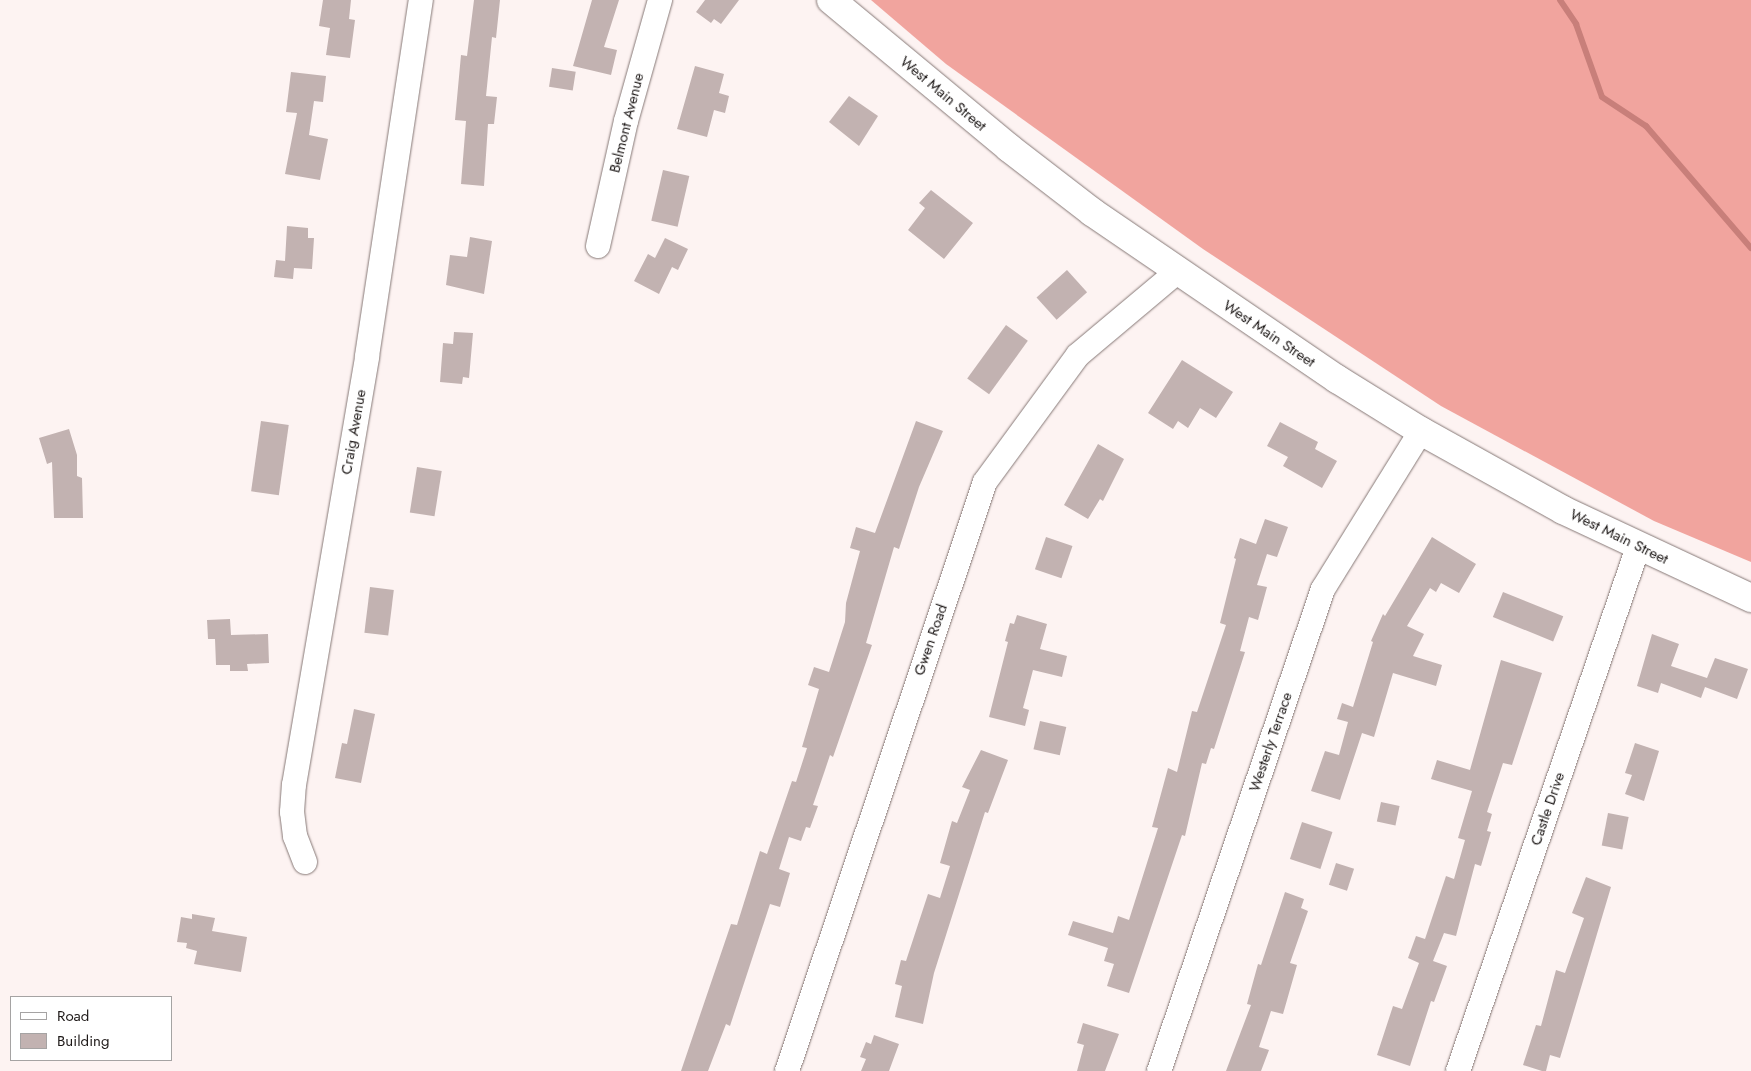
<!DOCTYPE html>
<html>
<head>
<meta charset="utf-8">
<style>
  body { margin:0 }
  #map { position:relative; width:1751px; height:1071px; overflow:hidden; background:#fdf3f2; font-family:Jost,sans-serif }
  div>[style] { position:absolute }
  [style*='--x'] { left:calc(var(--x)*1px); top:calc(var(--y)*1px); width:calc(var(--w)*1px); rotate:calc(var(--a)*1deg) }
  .forest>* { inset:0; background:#f1a49e }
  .stream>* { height:6px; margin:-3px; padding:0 3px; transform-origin:3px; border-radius:3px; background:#c87f7a }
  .building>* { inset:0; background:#c2b2b1; transform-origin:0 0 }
  .roads { filter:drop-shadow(0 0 1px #867876) drop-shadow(0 0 1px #867876) }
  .minor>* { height:24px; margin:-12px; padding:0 12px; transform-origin:12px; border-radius:12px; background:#fff }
  .major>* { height:28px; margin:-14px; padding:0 14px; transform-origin:14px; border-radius:14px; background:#fff }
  span { translate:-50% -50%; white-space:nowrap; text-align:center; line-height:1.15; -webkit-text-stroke:4px #fff; paint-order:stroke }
  .street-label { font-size:15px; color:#1e1918 }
  .legend { position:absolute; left:10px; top:996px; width:162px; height:65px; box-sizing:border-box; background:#fff; border:1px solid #a5a3a3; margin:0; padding:6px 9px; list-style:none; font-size:15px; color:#1e1918 }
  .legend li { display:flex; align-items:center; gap:10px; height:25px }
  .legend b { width:25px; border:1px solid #a5a3a3 }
</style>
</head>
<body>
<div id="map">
  <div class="forest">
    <div style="clip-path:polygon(871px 0,1751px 0,1751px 562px,1654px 521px,1441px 406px,1203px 249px,946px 64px)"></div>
  </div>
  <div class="stream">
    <div style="--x:1560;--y:0;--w:29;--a:56"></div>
    <div style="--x:1576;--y:24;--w:77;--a:70.4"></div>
    <div style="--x:1602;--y:97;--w:53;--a:33.4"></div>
    <div style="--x:1646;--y:126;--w:161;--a:49.3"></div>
  </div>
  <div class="building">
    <div style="clip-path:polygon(323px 0,351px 0,349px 19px,355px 20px,350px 58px,326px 55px,330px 28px,319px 26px)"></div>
    <div style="clip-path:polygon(474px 0,500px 0,496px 38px,492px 37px,486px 96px,497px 97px,494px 124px,488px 124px,484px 186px,461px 184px,466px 121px,455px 120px,461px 55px,467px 56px)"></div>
    <div style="clip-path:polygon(592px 0,619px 0,604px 47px,617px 50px,611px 75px,573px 66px)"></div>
    <div style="clip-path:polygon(705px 0,739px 0,721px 24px,714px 19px,711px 23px,696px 12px)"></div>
    <div style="clip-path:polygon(695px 66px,724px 74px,719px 93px,729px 96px,725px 113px,714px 110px,707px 137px,677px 129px)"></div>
    <div style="left:552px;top:68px;width:24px;height:19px;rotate:9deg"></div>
    <div style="clip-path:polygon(291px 72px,326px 76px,323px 102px,314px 101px,309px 135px,328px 139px,320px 180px,285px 174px,297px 113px,286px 112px)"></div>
    <div style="clip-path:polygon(849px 96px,878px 116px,859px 146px,829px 122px)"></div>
    <div style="left:663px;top:170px;width:27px;height:52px;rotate:13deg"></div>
    <div style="clip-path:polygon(931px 190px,973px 223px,944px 259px,908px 230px,925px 208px,919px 203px)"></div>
    <div style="clip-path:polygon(287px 226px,308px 228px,308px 238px,314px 238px,312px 269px,294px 268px,293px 279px,274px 277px,276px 260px,285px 261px)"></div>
    <div style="clip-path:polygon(470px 237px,492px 241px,484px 294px,446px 285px,450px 255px,467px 257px)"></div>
    <div style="clip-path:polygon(665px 238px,688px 249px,678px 270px,672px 267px,659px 294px,634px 281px,648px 254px,655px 258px)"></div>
    <div style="left:1067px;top:270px;width:30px;height:41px;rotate:48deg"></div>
    <div style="left:1006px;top:325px;width:27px;height:66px;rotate:36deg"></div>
    <div style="clip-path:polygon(454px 332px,473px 333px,469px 378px,463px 377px,462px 384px,440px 382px,443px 343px,453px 344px)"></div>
    <div style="clip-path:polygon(1182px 360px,1233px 392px,1216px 418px,1200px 408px,1188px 428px,1178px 421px,1173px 429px,1148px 413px)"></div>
    <div style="left:261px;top:421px;width:28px;height:71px;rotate:8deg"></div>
    <div style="clip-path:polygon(916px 421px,943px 431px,919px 487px,899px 549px,894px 547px,866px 643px,872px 645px,833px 757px,830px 755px,825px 770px,813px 805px,818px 806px,810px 828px,806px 827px,801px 841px,789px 837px,779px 869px,790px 873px,780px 907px,770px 904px,730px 1026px,726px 1024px,708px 1071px,681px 1071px,731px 924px,737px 925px,760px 851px,767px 854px,792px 781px,796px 782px,807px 748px,802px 747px,819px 689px,808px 685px,814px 667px,829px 672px,845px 622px,846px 603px,860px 551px,850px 548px,856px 527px,875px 533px)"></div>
    <div style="clip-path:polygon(1280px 422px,1318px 442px,1315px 449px,1337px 461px,1322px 488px,1283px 466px,1288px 457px,1267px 446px)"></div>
    <div style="clip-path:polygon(69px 429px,77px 455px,77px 476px,82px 478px,83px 518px,54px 518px,52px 462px,47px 464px,39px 438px)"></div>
    <div style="clip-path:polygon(1098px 444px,1124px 459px,1103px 501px,1100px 499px,1088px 519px,1064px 505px)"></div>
    <div style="left:417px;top:467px;width:25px;height:46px;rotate:9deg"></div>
    <div style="clip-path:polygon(1265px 519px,1288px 527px,1277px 557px,1267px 554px,1257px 585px,1267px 587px,1258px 620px,1249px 617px,1240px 651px,1245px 652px,1214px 749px,1211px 748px,1206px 764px,1202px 763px,1185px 836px,1182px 835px,1129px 993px,1107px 986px,1114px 964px,1104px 961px,1108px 948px,1068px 935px,1073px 921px,1113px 933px,1118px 916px,1129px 920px,1158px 828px,1152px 827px,1168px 768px,1177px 772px,1192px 711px,1197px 712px,1226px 625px,1220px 623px,1236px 559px,1234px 558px,1240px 538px,1256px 544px)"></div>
    <div style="left:1046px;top:537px;width:28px;height:34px;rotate:19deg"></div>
    <div style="clip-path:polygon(1432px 537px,1476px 564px,1459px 593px,1441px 583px,1436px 592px,1430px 588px,1407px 626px,1424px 634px,1413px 656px,1442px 665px,1436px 686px,1393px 673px,1374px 737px,1362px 733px,1340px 800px,1311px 791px,1325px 751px,1339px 755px,1348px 722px,1337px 719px,1342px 703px,1353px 707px,1373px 642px,1371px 641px,1383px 614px,1385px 616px)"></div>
    <div style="left:370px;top:587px;width:24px;height:46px;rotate:7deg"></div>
    <div style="left:1503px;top:592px;width:65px;height:27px;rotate:22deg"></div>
    <div style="clip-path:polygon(1017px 615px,1047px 624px,1040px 649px,1067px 656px,1062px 677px,1033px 670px,1023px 708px,1029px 710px,1025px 726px,989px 717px,1008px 642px,1005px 641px,1010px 623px,1014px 624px)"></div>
    <div style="clip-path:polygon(230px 619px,231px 635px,268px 634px,269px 663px,247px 664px,248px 671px,230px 671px,230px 665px,216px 665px,215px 639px,208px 639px,207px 620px)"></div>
    <div style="clip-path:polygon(1652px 634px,1679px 644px,1671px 666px,1707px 678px,1715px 658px,1748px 669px,1737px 699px,1705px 687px,1701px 698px,1661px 683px,1658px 693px,1637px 686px)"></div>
    <div style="clip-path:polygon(1501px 660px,1542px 673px,1512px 765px,1503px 763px,1487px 812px,1492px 814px,1487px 831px,1491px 832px,1481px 866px,1475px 864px,1456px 936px,1444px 933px,1433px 961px,1447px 966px,1434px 1002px,1431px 1001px,1410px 1066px,1377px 1055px,1393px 1006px,1402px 1009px,1419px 963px,1408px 958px,1416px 936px,1425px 939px,1446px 876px,1454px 879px,1465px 840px,1458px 838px,1472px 791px,1431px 779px,1437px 760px,1470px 770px)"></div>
    <div style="clip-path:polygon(354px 709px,375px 714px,361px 783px,335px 778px,342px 743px,347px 744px)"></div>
    <div style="left:1040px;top:721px;width:27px;height:29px;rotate:13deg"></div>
    <div style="clip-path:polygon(1635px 743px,1659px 751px,1644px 801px,1625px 794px,1632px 775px,1625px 773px)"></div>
    <div style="clip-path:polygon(981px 750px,1008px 760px,988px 813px,985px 812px,934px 973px,923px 1024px,895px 1017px,902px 986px,895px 984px,901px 960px,906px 961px,928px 894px,940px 898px,950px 866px,940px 863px,952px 821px,957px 823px,970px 790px,962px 787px)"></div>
    <div style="left:1381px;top:802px;width:19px;height:20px;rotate:12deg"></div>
    <div style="left:1608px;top:813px;width:21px;height:33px;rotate:11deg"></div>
    <div style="left:1302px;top:822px;width:32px;height:39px;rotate:18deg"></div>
    <div style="left:1336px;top:863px;width:19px;height:23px;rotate:18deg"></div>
    <div style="clip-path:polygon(1586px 877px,1611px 887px,1560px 1058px,1550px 1055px,1546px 1071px,1542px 1071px,1523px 1065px,1536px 1025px,1541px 1026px,1556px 970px,1565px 973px,1584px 918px,1572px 913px)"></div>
    <div style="clip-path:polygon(1285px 892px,1304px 899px,1301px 908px,1308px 911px,1290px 963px,1297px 965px,1283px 1014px,1271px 1011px,1259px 1047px,1269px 1050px,1261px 1071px,1226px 1071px,1251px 1005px,1247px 1004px,1258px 964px,1261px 965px)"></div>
    <div style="clip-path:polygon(192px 914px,215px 918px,212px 931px,247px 937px,241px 972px,194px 964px,197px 951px,186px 948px,187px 943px,177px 942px,181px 917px,192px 919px)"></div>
    <div style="clip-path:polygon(1083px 1023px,1119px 1034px,1105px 1071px,1077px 1071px,1084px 1045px,1077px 1043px)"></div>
    <div style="clip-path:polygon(874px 1035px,899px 1044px,889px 1071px,861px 1071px,866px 1059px,860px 1057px,866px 1042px,871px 1044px)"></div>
  </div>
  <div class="roads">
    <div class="minor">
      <div style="--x:598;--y:246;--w:128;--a:-77.4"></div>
      <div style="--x:626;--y:121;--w:126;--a:-74.3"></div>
      <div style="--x:305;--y:862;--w:28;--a:-111"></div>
      <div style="--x:295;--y:836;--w:24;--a:-97"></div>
      <div style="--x:292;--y:812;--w:27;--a:-86"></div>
      <div style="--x:294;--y:785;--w:435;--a:-80.3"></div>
      <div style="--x:367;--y:356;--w:360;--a:-81.4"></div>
      <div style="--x:787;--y:1071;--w:621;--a:-71.42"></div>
      <div style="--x:985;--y:482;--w:157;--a:-53.8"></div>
      <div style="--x:1078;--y:355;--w:129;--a:-40"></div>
      <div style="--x:1159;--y:1071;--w:509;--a:-71.21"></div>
      <div style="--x:1323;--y:589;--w:186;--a:-58.2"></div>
      <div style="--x:1458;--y:1071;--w:554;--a:-71.04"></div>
    </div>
    <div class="major">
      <div style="--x:831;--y:0;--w:231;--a:39.7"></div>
      <div style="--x:1009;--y:148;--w:105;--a:37.6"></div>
      <div style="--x:1092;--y:212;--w:297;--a:34.3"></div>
      <div style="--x:1337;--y:379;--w:99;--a:31.8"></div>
      <div style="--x:1421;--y:431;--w:162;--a:29.1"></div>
      <div style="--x:1563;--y:510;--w:208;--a:25.1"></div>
    </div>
  </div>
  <div class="street-label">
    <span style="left:943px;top:94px;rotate:40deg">West Main Street</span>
    <span style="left:627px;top:123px;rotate:-76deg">Belmont Avenue</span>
    <span style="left:1269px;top:334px;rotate:34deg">West Main Street</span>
    <span style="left:354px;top:432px;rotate:-80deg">Craig Avenue</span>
    <span style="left:1619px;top:537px;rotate:26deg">West Main Street</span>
    <span style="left:931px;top:640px;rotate:-71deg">Gwen Road</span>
    <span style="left:1271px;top:742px;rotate:-71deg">Westerly Terrace</span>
    <span style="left:1548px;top:809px;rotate:-71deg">Castle Drive</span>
  </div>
  <ul class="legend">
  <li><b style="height:6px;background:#fff"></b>Road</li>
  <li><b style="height:14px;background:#c2b2b1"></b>Building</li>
  </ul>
</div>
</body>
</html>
